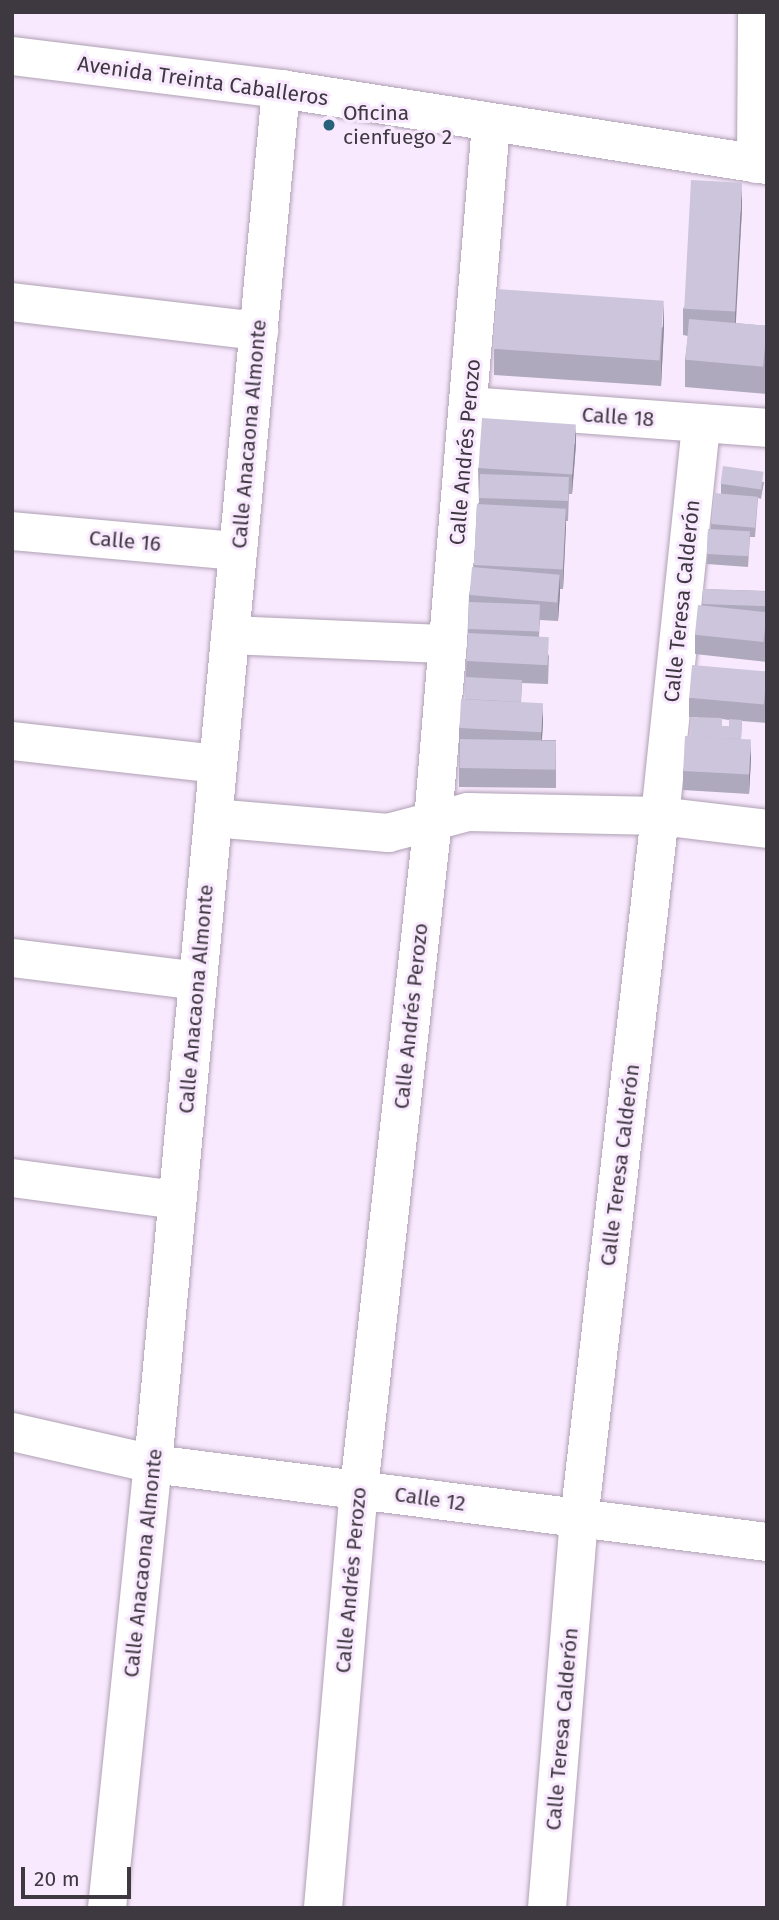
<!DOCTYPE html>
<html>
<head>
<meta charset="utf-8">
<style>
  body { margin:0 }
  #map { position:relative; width:779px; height:1920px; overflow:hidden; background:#f9e9fe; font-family:"Fira Sans",sans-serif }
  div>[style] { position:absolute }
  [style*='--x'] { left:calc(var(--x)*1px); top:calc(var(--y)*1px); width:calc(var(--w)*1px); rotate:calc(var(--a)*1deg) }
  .roads { filter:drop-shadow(0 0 2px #afa0b4) drop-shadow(0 0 2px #afa0b4) }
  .minor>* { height:38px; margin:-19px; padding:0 19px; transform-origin:19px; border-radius:19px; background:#fff }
  .wall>* { inset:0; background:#afa9bd }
  .shaded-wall>* { inset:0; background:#8f8a9a }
  .building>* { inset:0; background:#ccc5dc; transform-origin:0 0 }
  .dots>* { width:19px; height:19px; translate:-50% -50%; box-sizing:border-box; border:4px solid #f9e9fe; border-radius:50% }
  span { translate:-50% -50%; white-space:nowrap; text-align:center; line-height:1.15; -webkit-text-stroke:6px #f9e9fe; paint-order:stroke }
  .street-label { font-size:21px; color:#3e3840 }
  .poi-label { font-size:21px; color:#3e3840 }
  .left { translate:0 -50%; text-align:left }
  .frame { position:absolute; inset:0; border:14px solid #3e3840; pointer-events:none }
  .scale { position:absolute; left:21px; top:1867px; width:110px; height:32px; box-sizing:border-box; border:4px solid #3e3840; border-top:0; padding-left:9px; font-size:21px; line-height:24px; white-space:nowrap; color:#3e3840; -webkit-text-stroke:5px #f9e9fe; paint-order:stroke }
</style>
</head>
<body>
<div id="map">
  <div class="roads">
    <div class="minor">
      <div style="--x:12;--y:56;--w:271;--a:7"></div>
      <div style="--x:281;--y:89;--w:492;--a:8.9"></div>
      <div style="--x:756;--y:164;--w:152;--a:-89.6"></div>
      <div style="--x:12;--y:302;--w:249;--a:6.7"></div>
      <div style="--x:470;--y:406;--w:298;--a:4.2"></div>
      <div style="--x:12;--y:531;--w:227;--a:5.1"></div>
      <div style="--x:230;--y:635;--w:218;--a:2.4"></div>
      <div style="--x:12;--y:741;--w:207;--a:6.4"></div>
      <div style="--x:213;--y:818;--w:176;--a:4.9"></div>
      <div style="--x:388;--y:833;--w:83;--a:-14.7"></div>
      <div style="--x:468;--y:812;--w:192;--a:1.2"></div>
      <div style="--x:660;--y:816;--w:108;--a:6.9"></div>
      <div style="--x:12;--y:958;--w:187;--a:7"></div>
      <div style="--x:12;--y:1178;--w:166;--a:7.6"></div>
      <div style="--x:12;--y:1432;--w:145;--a:12.8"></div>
      <div style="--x:153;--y:1464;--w:619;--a:7.24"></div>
      <div style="--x:107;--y:1908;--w:446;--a:-84.1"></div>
      <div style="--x:153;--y:1464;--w:1381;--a:-84.68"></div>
      <div style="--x:323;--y:1908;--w:421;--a:-85.1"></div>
      <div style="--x:359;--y:1489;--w:672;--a:-83.68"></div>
      <div style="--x:433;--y:821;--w:699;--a:-85.24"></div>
      <div style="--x:547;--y:1908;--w:389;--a:-85.3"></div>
      <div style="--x:579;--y:1520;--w:709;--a:-83.44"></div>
      <div style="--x:660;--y:816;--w:395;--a:-84"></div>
    </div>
  </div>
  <div class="wall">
    <div style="clip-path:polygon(742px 209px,735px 323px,767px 326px,767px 394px,685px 387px,685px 360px,688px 336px,683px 335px,683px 309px)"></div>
    <div style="clip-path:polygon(664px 327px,661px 386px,494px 375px,494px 349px)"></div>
    <div style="clip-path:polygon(576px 444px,572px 494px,569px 494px,568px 521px,566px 521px,563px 589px,560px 589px,558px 621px,540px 620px,539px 636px,549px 656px,548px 684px,522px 683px,521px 703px,543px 723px,542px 740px,556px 740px,556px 788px,459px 787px,459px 728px,465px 699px,469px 595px,474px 568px,477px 504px,479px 504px,478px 468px)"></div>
    <div style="clip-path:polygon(764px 482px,761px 499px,758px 498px,755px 537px,750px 537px,748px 567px,707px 564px,708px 529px,711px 529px,711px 524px,721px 494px,721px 484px)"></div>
    <div style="clip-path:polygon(703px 589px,767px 591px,767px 662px,695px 654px,695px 635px,702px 606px)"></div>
    <div style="clip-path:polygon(evenodd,767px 671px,767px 723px,742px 721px,741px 739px,751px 759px,749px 794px,683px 790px,683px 771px,698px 717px,689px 717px,689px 698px,767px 671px,722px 719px,729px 720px,729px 726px,722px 726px,722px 719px)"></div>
  </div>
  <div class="shaded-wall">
    <div style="clip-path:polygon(742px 183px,742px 209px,735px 339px,735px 312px)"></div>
    <div style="clip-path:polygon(664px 300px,664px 327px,661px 386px,661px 360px)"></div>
    <div style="clip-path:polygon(576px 425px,576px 444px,572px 494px,572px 475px)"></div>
    <div style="clip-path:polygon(566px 508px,566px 527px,563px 589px,563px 570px)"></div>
    <div style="clip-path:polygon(560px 575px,560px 594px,558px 621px,558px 602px)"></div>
    <div style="clip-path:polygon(543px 704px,543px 723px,541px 751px,541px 732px)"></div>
    <div style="clip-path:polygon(751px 740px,751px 759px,749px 794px,749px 775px)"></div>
  </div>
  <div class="building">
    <div style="left:691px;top:180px;width:51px;height:129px;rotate:3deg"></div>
    <div style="left:497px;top:289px;width:167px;height:60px;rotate:4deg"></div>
    <div style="left:689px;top:319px;width:78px;height:41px;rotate:5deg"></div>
    <div style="left:482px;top:418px;width:94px;height:50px;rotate:4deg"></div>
    <div style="left:723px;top:466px;width:41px;height:18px;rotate:8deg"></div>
    <div style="left:480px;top:474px;width:89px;height:24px;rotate:2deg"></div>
    <div style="left:714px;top:493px;width:44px;height:31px;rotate:5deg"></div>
    <div style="left:477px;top:504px;width:89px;height:61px;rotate:3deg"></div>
    <div style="left:708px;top:529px;width:42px;height:25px;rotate:3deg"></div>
    <div style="left:472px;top:567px;width:88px;height:28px;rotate:5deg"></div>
    <div style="left:703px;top:589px;width:64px;height:15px;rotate:2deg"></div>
    <div style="left:469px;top:602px;width:71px;height:27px;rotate:2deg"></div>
    <div style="left:698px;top:605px;width:69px;height:30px;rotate:6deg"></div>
    <div style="left:468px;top:633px;width:81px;height:28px;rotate:3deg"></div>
    <div style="left:692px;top:665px;width:75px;height:33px;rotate:5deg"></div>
    <div style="left:466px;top:677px;width:56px;height:22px;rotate:3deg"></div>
    <div style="left:461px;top:699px;width:82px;height:29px;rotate:3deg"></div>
    <div style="clip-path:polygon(691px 717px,722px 718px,722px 726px,729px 726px,729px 719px,742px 720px,741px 739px,690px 737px)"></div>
    <div style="left:685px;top:736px;width:66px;height:35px;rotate:3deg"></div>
    <div style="left:460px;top:739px;width:96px;height:29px;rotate:1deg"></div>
  </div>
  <div class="dots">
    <div style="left:329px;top:125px;background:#26627a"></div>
  </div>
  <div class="street-label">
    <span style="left:203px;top:81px;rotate:8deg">Avenida Treinta Caballeros</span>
    <span style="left:618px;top:417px;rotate:4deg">Calle 18</span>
    <span style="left:249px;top:434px;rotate:-85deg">Calle Anacaona Almonte</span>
    <span style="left:465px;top:452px;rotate:-85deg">Calle Andrés Perozo</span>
    <span style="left:125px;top:541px;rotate:5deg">Calle 16</span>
    <span style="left:682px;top:601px;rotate:-84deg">Calle Teresa Calderón</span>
    <span style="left:196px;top:999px;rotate:-85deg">Calle Anacaona Almonte</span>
    <span style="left:411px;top:1016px;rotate:-84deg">Calle Andrés Perozo</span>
    <span style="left:620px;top:1165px;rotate:-83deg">Calle Teresa Calderón</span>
    <span style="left:430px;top:1499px;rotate:8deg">Calle 12</span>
    <span style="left:143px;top:1563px;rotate:-84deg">Calle Anacaona Almonte</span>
    <span style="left:351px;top:1580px;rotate:-85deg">Calle Andrés Perozo</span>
    <span style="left:562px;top:1729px;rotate:-85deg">Calle Teresa Calderón</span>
  </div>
  <div class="poi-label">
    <span class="left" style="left:343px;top:125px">Oficina<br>cienfuego 2</span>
  </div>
  <div class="frame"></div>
  <div class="scale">20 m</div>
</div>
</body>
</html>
